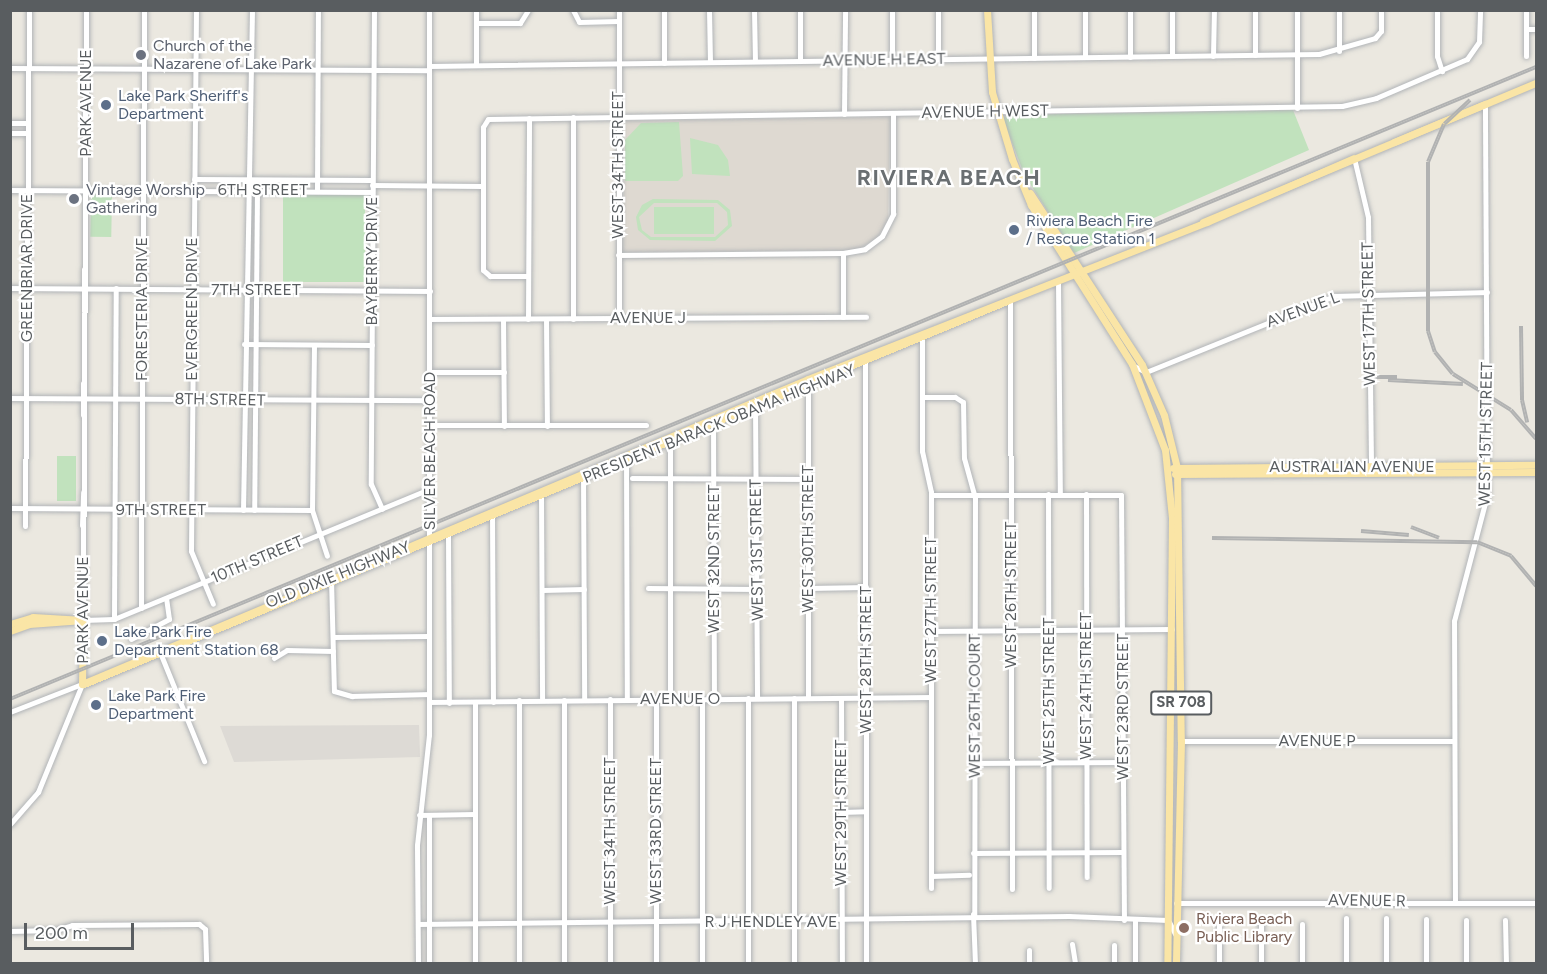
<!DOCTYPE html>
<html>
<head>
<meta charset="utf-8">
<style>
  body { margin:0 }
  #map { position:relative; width:1547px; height:974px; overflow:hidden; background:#ebe8e0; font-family:Figtree,sans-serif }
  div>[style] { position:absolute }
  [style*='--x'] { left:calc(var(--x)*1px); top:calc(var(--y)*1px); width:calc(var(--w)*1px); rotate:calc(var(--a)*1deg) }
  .industrial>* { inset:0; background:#dddad5 }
  .education>* { inset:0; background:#ded9d1 }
  .green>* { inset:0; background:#c1e2bd; transform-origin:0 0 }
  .roads { filter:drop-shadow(0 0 2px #b1b4b7) drop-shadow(0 0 2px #b1b4b7) }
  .minor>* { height:5px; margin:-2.5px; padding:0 2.5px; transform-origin:2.5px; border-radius:2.5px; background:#fff }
  .major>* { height:7px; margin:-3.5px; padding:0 3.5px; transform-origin:3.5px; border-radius:3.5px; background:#fae5a6 }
  .rail>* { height:4px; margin-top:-2px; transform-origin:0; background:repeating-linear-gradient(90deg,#fff 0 4.5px,#b1b2b2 0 9px); box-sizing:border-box; border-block:2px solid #b1b2b2 }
  .dots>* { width:16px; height:16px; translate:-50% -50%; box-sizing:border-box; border:3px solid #fff; border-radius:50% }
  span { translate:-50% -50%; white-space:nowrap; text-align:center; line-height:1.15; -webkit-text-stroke:4.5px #fff; paint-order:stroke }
  .shield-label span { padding:2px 4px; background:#fff; border:2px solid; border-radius:4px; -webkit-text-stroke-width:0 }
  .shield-label { font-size:15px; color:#595d60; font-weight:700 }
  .worship-label { font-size:16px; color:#5b616d }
  .left { translate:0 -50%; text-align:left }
  .street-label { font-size:16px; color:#595d60 }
  .service-label { font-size:16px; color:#4e5e75 }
  .education-label { font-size:16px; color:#785e54 }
  .district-label { font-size:22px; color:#6a6f72; font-weight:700; letter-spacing:1.5px }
  .frame { position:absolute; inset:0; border:12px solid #595d60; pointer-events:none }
  .scale { position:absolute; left:24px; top:923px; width:110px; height:27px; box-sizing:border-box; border:3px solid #595d60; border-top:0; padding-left:8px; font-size:18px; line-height:21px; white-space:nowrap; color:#595d60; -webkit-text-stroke:4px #fff; paint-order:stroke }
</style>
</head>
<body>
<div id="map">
  <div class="industrial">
    <div style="clip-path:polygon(419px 725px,420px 757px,234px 762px,220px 726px)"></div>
  </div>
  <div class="education">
    <div style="clip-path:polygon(890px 117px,888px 221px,877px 238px,857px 250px,622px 252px,626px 121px)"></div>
  </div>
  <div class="green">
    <div style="clip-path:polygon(1293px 110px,1309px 150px,1074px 253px,1024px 174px,1003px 119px,1007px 115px)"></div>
    <div style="clip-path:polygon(679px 122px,683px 176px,678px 181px,625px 181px,625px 140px,641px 123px)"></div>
    <div style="clip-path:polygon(690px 138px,718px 145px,728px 160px,730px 176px,692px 174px)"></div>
    <div style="left:112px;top:195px;width:42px;height:21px;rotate:91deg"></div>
    <div style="left:283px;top:195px;width:82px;height:87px"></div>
    <div style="clip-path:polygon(evenodd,653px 199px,718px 200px,730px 210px,732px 226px,715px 241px,650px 240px,638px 230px,636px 217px,642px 205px,653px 199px,654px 203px,717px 203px,727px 212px,728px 225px,715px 237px,651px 237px,642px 230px,639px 217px,654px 203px)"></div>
    <div style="left:654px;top:207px;width:60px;height:27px"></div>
    <div style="left:76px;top:456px;width:45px;height:19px;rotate:90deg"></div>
  </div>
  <div class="roads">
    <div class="minor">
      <div style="--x:86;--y:10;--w:610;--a:90.28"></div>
      <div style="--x:83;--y:620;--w:31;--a:-2"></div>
      <div style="--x:114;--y:619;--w:341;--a:-22.4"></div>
      <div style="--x:196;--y:10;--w:541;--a:90.53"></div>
      <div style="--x:191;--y:551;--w:57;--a:67.5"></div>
      <div style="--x:374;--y:10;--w:474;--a:90.4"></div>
      <div style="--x:371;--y:484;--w:27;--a:66"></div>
      <div style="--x:476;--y:10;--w:55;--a:90"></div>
      <div style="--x:573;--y:10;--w:13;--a:63"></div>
      <div style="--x:579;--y:22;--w:40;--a:-1.4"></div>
      <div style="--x:664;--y:10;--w:53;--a:90"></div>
      <div style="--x:709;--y:10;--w:52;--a:88.9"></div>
      <div style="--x:754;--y:10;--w:51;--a:88.9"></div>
      <div style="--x:800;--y:10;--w:51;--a:90"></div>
      <div style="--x:892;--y:10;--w:50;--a:90"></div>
      <div style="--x:938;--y:10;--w:49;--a:90"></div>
      <div style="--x:1034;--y:10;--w:48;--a:90"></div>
      <div style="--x:1437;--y:10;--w:46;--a:90"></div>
      <div style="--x:1437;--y:56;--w:16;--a:72"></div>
      <div style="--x:1526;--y:10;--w:46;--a:90"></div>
      <div style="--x:476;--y:23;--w:44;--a:0"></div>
      <div style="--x:520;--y:23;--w:15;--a:-58"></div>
      <div style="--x:1526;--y:29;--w:10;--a:0"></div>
      <div style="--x:1339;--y:51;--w:41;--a:-90"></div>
      <div style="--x:1255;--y:55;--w:45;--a:-90"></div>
      <div style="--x:1172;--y:56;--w:46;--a:-90"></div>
      <div style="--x:1213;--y:56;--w:46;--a:-88.8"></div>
      <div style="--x:1085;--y:57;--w:47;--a:-90"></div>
      <div style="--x:1130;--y:57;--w:47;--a:-90"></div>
      <div style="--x:429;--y:66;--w:890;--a:-0.77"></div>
      <div style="--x:1319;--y:54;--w:58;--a:-15.9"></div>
      <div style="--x:1375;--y:38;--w:9;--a:-49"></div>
      <div style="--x:1381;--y:31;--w:21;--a:-90"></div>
      <div style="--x:10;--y:68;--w:419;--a:0.3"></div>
      <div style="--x:1297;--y:108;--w:98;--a:-90"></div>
      <div style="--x:844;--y:114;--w:104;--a:-89.4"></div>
      <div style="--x:573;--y:117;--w:202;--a:90"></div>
      <div style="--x:10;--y:123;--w:18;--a:0"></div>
      <div style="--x:10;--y:133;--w:18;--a:0"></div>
      <div style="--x:1354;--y:158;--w:61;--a:76.7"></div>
      <div style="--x:1368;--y:217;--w:252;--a:89.3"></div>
      <div style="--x:194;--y:179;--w:178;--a:0.3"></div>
      <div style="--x:251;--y:180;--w:12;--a:59"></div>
      <div style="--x:257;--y:190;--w:320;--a:90.5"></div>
      <div style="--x:372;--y:185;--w:110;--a:0.5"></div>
      <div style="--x:10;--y:190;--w:362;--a:0.3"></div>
      <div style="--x:317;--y:191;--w:181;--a:-89.7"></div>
      <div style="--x:618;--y:255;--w:225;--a:-0.5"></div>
      <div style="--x:843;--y:253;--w:22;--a:-10"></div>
      <div style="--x:865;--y:249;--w:21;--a:-37"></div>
      <div style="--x:882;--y:236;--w:25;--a:-63"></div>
      <div style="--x:893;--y:214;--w:101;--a:-90"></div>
      <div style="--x:528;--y:276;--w:38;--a:180"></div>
      <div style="--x:490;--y:276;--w:9;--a:-139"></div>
      <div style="--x:483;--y:270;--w:143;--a:-90"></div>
      <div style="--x:483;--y:127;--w:9;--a:-58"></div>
      <div style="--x:488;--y:119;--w:854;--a:-0.87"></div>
      <div style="--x:1342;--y:106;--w:35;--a:-13"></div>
      <div style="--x:1376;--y:98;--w:99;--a:-23.2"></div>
      <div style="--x:1467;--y:59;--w:21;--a:-55"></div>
      <div style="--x:1479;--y:42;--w:32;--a:-88"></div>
      <div style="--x:1058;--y:281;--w:213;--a:89.5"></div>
      <div style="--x:10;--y:288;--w:420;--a:0.4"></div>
      <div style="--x:1010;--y:301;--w:588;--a:89.81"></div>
      <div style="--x:84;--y:311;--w:42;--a:-90"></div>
      <div style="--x:843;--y:317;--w:64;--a:-90"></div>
      <div style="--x:430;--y:319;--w:436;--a:-0.3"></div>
      <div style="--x:503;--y:319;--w:107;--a:89.5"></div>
      <div style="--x:528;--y:319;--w:201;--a:-89.7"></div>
      <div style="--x:546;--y:319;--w:107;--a:89.5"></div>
      <div style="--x:619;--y:319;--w:309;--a:-90"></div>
      <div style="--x:922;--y:335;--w:116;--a:90"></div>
      <div style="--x:922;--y:451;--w:42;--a:77.6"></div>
      <div style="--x:931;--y:492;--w:396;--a:90"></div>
      <div style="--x:244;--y:344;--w:128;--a:0.4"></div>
      <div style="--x:314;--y:345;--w:165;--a:90.7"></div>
      <div style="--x:312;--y:510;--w:48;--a:71.9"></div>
      <div style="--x:865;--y:358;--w:606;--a:89.91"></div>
      <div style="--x:1134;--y:366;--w:13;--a:27"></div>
      <div style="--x:1146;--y:372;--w:203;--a:-22"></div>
      <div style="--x:1334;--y:296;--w:153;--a:-1.5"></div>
      <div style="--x:430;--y:372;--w:74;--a:0"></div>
      <div style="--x:808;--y:381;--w:317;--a:90"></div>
      <div style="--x:922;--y:397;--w:33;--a:0"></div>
      <div style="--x:955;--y:397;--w:9;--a:32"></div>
      <div style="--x:963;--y:402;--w:56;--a:89"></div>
      <div style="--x:964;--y:458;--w:41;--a:74.6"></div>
      <div style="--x:975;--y:498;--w:419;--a:90.1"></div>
      <div style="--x:10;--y:398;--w:419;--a:0.3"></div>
      <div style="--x:755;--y:403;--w:295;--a:89.6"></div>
      <div style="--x:83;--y:415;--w:32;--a:-90"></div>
      <div style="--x:713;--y:421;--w:278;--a:89.8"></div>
      <div style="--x:429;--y:425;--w:217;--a:0"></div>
      <div style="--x:670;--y:438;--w:261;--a:90"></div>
      <div style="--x:626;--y:457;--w:242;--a:89.8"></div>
      <div style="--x:583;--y:474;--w:226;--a:89.7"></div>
      <div style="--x:632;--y:478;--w:176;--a:0.3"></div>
      <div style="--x:541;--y:492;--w:208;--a:89.7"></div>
      <div style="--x:1048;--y:494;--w:394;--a:89.9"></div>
      <div style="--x:1086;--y:494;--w:383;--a:89.9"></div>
      <div style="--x:931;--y:495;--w:190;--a:0"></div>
      <div style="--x:1121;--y:495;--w:425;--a:89.6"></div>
      <div style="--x:10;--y:508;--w:302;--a:0.4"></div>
      <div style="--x:243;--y:510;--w:500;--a:-88.97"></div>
      <div style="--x:492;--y:512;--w:190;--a:89.7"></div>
      <div style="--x:82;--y:525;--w:33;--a:-88"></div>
      <div style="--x:25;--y:526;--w:516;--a:-89.56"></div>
      <div style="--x:448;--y:536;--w:167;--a:89.7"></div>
      <div style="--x:331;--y:579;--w:112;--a:88.5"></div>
      <div style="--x:334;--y:691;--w:19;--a:16"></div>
      <div style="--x:352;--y:696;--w:77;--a:-1.5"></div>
      <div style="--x:648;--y:588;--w:110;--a:0.5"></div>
      <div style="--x:808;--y:588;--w:58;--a:-1"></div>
      <div style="--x:542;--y:590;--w:42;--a:-1.4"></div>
      <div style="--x:141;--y:608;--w:598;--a:-89.71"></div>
      <div style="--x:114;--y:619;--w:331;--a:-89.7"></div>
      <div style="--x:931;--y:631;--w:241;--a:-0.5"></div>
      <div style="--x:333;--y:637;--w:96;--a:-0.6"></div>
      <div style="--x:131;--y:639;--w:43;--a:-27.8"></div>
      <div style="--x:169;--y:619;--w:21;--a:-98"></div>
      <div style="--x:159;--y:650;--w:120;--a:67.9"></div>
      <div style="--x:274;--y:658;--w:15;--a:-32"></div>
      <div style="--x:287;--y:650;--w:46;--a:1.2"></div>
      <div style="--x:748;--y:698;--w:266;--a:90"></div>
      <div style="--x:794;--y:698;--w:266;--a:90"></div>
      <div style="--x:841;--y:698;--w:266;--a:89.8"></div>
      <div style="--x:610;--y:699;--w:265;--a:90"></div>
      <div style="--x:656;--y:699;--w:265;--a:90"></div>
      <div style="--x:702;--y:699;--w:265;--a:90"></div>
      <div style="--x:519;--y:700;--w:264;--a:90"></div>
      <div style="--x:564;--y:700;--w:264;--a:90"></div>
      <div style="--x:429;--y:702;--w:502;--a:-0.57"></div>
      <div style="--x:475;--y:702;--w:262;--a:90"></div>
      <div style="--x:10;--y:712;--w:77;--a:-21.3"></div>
      <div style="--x:1181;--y:741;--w:272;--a:0"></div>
      <div style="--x:974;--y:763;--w:149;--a:-0.4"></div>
      <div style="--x:841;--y:812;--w:25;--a:-2"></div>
      <div style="--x:419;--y:815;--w:56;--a:-1"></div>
      <div style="--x:429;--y:815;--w:149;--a:90"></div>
      <div style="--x:10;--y:824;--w:43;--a:-48.8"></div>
      <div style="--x:38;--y:792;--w:117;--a:-67.8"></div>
      <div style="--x:973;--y:853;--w:150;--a:-0.4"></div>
      <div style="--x:931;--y:876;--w:38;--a:-2"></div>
      <div style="--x:1455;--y:902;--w:281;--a:-90.2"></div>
      <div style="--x:1454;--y:621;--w:130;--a:-75.3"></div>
      <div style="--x:1487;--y:495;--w:391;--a:-90.3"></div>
      <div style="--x:1176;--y:903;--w:360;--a:0"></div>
      <div style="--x:973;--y:914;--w:50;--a:87.7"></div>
      <div style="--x:1346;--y:918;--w:46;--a:90"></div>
      <div style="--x:1386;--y:918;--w:46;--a:90"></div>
      <div style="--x:1505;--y:920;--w:44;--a:88.7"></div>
      <div style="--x:418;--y:924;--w:651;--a:-0.7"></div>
      <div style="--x:1069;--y:916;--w:99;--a:2.3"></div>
      <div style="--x:1168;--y:920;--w:16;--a:63"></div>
      <div style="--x:1302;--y:924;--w:40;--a:90"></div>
      <div style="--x:1219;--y:926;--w:38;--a:90"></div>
      <div style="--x:10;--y:931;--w:46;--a:-1.2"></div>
      <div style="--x:56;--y:930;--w:17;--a:-17"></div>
      <div style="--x:72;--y:925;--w:127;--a:-0.5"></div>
      <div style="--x:199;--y:924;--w:8;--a:40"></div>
      <div style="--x:205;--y:929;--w:35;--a:88"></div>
      <div style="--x:1072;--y:944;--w:20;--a:81"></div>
      <div style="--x:1029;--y:950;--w:14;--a:90"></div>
      <div style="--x:418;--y:964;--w:119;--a:-90.5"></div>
      <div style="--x:417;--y:845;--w:111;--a:-83.8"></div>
      <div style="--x:429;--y:735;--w:725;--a:-90"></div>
      <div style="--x:1114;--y:964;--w:19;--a:-90"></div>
      <div style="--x:1135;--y:964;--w:44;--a:-90"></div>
      <div style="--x:1261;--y:964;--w:41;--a:-90"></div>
      <div style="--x:1426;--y:964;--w:45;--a:-90"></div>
      <div style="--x:1466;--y:964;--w:44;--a:-90"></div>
    </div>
    <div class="major">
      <div style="--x:987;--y:10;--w:82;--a:86.5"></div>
      <div style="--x:992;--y:92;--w:70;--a:73.4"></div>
      <div style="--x:1012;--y:159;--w:50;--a:67.6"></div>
      <div style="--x:1031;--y:205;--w:188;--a:57.6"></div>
      <div style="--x:1132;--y:364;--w:92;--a:69"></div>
      <div style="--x:1165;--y:450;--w:68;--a:84.1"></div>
      <div style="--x:1172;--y:518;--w:446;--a:90.6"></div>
      <div style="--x:1394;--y:142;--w:99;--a:-22.7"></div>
      <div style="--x:1030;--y:193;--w:205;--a:56.9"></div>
      <div style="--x:1142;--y:365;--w:55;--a:66.3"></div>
      <div style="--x:1164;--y:415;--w:55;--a:76.2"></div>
      <div style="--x:1177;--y:468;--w:273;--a:89.2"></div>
      <div style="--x:1181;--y:741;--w:223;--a:91.3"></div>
      <div style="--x:1203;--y:222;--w:361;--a:-22.7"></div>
      <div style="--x:1173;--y:468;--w:363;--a:-0.5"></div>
      <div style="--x:1175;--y:474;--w:361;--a:-0.3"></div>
      <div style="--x:10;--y:624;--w:24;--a:-17"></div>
      <div style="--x:33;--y:617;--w:50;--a:3.4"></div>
      <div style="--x:10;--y:631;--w:20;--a:-20"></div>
      <div style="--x:29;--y:624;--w:54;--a:-4.2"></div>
      <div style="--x:82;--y:684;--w:787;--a:-22.79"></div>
      <div style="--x:808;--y:379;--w:429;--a:-21.5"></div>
      <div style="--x:1207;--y:222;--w:160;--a:-23.5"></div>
      <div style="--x:82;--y:684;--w:64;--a:-89.1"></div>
      <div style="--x:84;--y:684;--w:999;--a:-22.54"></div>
    </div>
  </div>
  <div class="rail">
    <div style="--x:1470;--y:100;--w:35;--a:137"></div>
    <div style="--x:1444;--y:124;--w:41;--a:112.8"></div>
    <div style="--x:1428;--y:162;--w:169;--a:90"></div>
    <div style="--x:1428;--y:331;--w:22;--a:72"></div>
    <div style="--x:1435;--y:352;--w:28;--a:51"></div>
    <div style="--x:1453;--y:374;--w:68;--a:31.8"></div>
    <div style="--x:1511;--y:410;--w:38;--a:49"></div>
    <div style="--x:1521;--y:326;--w:74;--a:89.2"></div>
    <div style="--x:1522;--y:400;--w:23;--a:77"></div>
    <div style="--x:1374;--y:377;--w:23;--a:0"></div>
    <div style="--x:1388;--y:380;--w:75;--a:3.1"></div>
    <div style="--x:1411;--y:527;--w:30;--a:21"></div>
    <div style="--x:1361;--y:531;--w:48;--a:4.8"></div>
    <div style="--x:1212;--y:538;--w:265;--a:0.9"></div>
    <div style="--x:1477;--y:542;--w:37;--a:22"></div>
    <div style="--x:1511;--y:556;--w:39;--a:50"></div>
    <div style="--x:10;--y:699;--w:1652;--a:-22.5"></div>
  </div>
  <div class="dots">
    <div style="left:141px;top:55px;background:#6b7280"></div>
    <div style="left:106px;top:105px;background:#5c6f8a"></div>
    <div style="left:74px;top:199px;background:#6b7280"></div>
    <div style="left:1014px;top:230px;background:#5c6f8a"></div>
    <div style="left:102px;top:641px;background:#5c6f8a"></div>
    <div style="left:96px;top:705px;background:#5c6f8a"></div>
    <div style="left:1184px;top:928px;background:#8d6e63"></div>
  </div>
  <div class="shield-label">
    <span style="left:1181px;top:703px">SR 708</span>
  </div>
  <div class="worship-label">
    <span class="left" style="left:153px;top:55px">Church of the<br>Nazarene of Lake Park</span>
    <span class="left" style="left:86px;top:199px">Vintage Worship<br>Gathering</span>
  </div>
  <div class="street-label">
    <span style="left:884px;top:60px;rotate:-1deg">AVENUE H EAST</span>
    <span style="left:86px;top:103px;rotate:-90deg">PARK AVENUE</span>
    <span style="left:985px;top:112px;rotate:-1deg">AVENUE H WEST</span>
    <span style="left:618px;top:165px;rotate:-90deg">WEST 34TH STREET</span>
    <span style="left:263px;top:190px">6TH STREET</span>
    <span style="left:372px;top:261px;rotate:-90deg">BAYBERRY DRIVE</span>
    <span style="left:27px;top:268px;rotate:-90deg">GREENBRIAR DRIVE</span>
    <span style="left:256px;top:290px">7TH STREET</span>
    <span style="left:142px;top:309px;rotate:-90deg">FORESTERIA DRIVE</span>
    <span style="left:192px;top:309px;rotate:-90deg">EVERGREEN DRIVE</span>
    <span style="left:1303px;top:310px;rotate:-20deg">AVENUE L</span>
    <span style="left:1369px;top:314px;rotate:-91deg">WEST 17TH STREET</span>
    <span style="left:648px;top:318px">AVENUE J</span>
    <span style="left:220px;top:400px;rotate:1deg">8TH STREET</span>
    <span style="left:719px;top:424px;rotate:-22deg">PRESIDENT BARACK OBAMA HIGHWAY</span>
    <span style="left:1486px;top:434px;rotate:-89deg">WEST 15TH STREET</span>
    <span style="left:430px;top:451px;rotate:-90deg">SILVER BEACH ROAD</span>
    <span style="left:1352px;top:467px">AUSTRALIAN AVENUE</span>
    <span style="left:161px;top:510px">9TH STREET</span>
    <span style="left:808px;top:539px;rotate:-90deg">WEST 30TH STREET</span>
    <span style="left:757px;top:550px;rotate:-91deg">WEST 31ST STREET</span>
    <span style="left:714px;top:559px;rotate:-90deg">WEST 32ND STREET</span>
    <span style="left:257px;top:560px;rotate:-23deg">10TH STREET</span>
    <span style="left:338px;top:575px;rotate:-22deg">OLD DIXIE HIGHWAY</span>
    <span style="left:1011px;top:595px;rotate:-90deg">WEST 26TH STREET</span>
    <span style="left:83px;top:610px;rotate:-90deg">PARK AVENUE</span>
    <span style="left:931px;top:610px;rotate:-90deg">WEST 27TH STREET</span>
    <span style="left:866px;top:660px;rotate:-90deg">WEST 28TH STREET</span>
    <span style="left:1086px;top:686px;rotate:-90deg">WEST 24TH STREET</span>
    <span style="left:1049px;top:691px;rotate:-90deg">WEST 25TH STREET</span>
    <span style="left:680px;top:699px">AVENUE O</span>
    <span style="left:975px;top:706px;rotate:-90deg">WEST 26TH COURT</span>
    <span style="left:1123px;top:707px;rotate:-90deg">WEST 23RD STREET</span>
    <span style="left:1317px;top:741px">AVENUE P</span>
    <span style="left:841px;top:813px;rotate:-90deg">WEST 29TH STREET</span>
    <span style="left:610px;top:831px;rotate:-90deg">WEST 34TH STREET</span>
    <span style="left:656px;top:831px;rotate:-90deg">WEST 33RD STREET</span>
    <span style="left:1367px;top:901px;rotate:1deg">AVENUE R</span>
    <span style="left:771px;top:922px">R J HENDLEY AVE</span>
  </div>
  <div class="service-label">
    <span class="left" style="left:118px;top:105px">Lake Park Sheriff's<br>Department</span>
    <span class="left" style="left:1026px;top:230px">Riviera Beach Fire<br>/ Rescue Station 1</span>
    <span class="left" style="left:114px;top:641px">Lake Park Fire<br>Department Station 68</span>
    <span class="left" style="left:108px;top:705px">Lake Park Fire<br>Department</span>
  </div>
  <div class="education-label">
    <span class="left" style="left:1196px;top:928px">Riviera Beach<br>Public Library</span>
  </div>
  <div class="district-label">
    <span style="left:949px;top:178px">RIVIERA BEACH</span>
  </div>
  <div class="frame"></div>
  <div class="scale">200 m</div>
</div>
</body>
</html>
